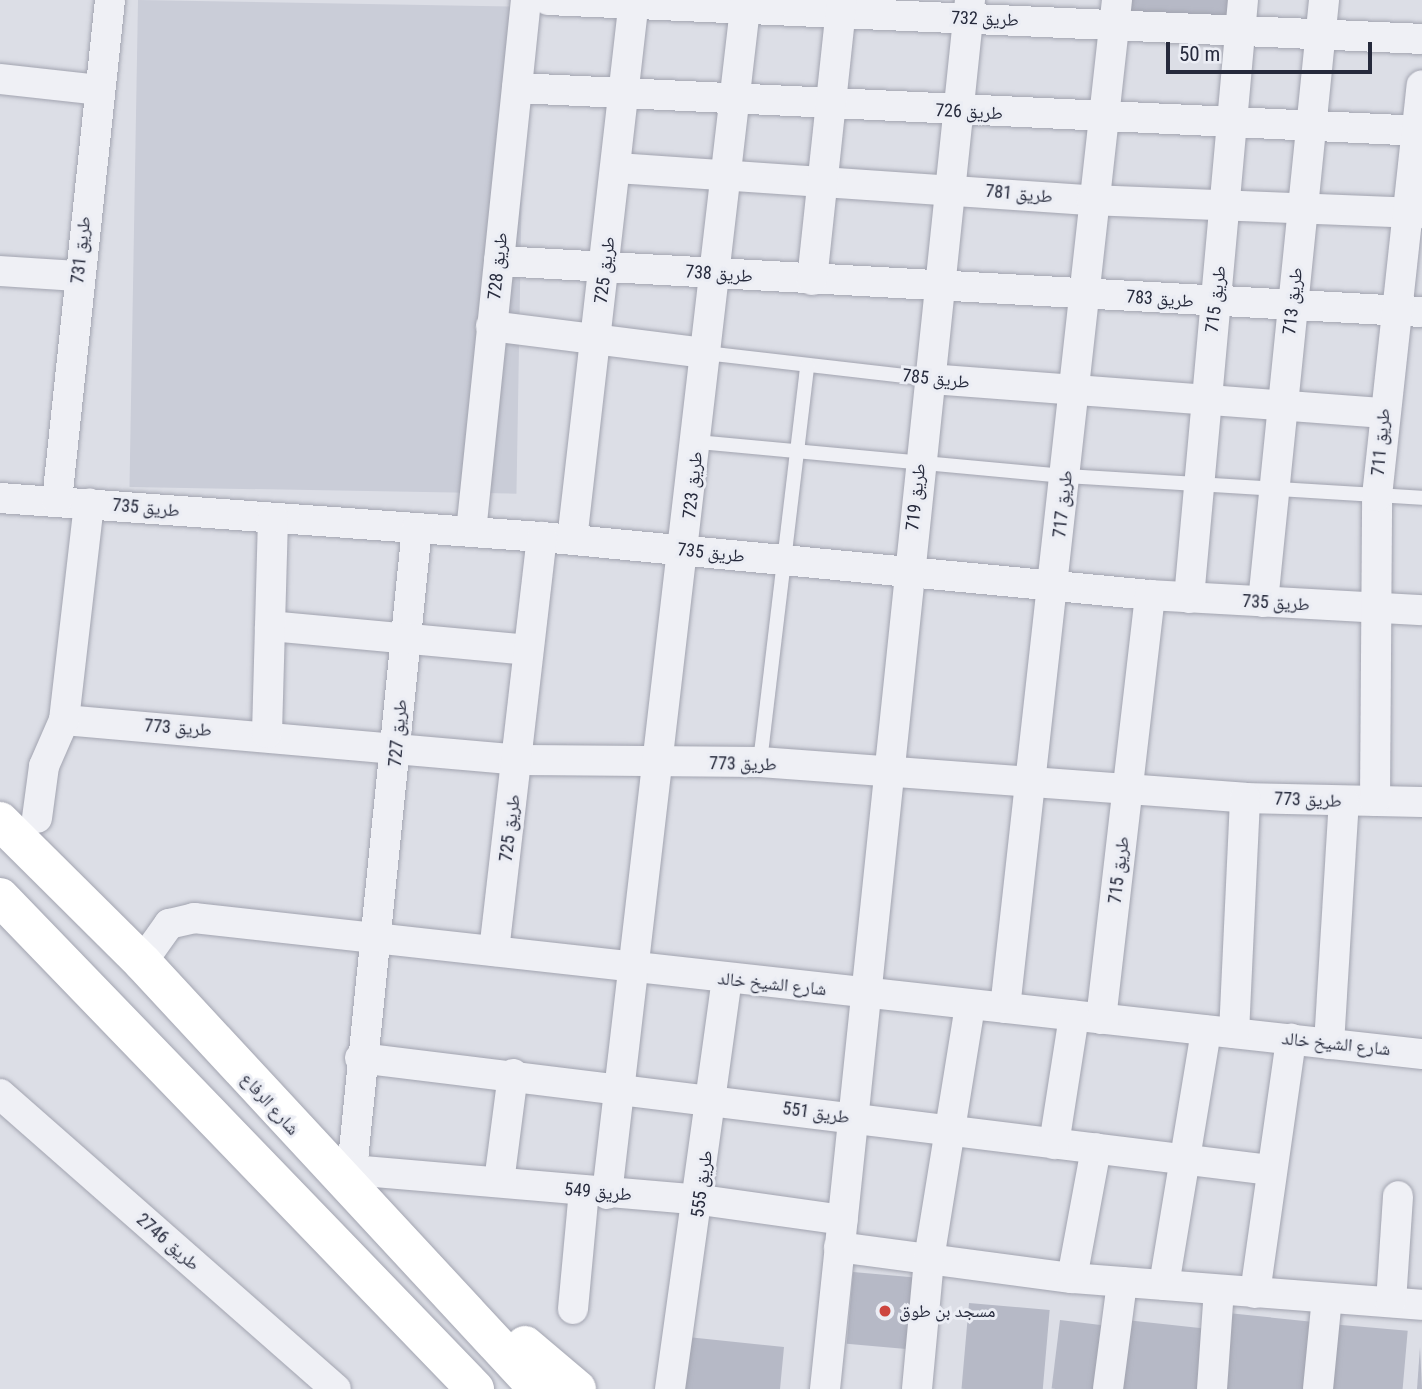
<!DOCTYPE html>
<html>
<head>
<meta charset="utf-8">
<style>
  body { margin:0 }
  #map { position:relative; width:1422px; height:1389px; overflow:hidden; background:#dcdee6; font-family:"Roboto Condensed","Noto Naskh Arabic",sans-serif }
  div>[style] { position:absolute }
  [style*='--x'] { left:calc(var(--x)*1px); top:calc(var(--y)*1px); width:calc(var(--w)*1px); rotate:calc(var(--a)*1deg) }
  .built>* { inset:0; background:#cacdd8; transform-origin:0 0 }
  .building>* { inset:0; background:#b6b9c6; transform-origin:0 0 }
  .roads { filter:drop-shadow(0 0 2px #a2a4b0) drop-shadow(0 0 2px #a2a4b0) }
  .lane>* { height:14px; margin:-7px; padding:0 7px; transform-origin:7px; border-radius:7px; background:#eff0f5 }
  .street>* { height:30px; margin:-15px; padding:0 15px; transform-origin:15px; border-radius:15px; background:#eff0f5 }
  .primary>* { height:38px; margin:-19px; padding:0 19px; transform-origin:19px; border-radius:19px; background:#fff }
  .dots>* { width:19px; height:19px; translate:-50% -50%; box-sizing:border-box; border:4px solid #ebedf4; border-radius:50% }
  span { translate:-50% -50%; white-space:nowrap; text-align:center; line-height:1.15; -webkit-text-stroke:6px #ebedf4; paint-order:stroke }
  .street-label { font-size:18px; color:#262a3c }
  .poi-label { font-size:18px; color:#262a3c }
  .left { translate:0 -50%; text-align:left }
  .scale { position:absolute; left:1166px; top:42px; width:206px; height:32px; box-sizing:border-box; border:4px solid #262a3c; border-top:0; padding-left:9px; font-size:21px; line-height:24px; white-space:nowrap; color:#262a3c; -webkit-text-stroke:5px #ebedf4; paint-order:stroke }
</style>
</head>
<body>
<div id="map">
  <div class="built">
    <div style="left:138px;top:0;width:387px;height:487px;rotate:1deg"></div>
  </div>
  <div class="building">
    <div style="clip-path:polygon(1130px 0,1232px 0,1231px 23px,1129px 19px)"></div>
    <div style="left:853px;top:1272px;width:71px;height:72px;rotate:5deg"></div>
    <div style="left:969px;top:1303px;width:81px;height:86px;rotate:5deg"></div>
    <div style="left:1228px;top:1313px;width:89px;height:76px;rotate:6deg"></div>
    <div style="left:1060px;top:1320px;width:43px;height:69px;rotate:7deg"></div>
    <div style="clip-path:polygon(1126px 1320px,1209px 1329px,1203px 1389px,1118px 1389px)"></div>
    <div style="left:1330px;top:1324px;width:78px;height:65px;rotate:5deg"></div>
    <div style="clip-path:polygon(678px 1336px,784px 1347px,780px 1389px,677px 1389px)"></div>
    <div style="clip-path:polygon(1420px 1347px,1422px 1389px,1417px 1389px)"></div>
  </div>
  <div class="roads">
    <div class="lane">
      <div style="--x:706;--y:353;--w:226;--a:6.6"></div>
      <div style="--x:698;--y:442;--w:369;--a:5.3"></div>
      <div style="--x:1065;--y:476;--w:358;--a:3.5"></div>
      <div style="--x:760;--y:762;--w:399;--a:-83.2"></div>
    </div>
    <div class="street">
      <div style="--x:548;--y:0;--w:875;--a:2.55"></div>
      <div style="--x:0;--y:79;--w:100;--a:6.3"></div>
      <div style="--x:517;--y:88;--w:906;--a:2.72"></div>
      <div style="--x:617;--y:168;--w:476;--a:3.9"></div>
      <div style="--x:1092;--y:200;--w:330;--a:2.3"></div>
      <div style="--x:499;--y:261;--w:924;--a:3.16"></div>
      <div style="--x:0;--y:271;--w:78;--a:3.7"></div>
      <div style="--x:812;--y:280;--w:282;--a:-83.9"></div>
      <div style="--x:491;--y:326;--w:217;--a:7.2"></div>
      <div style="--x:930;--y:379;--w:454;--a:4.3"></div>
      <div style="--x:0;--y:498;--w:543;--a:4.12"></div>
      <div style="--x:542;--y:537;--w:611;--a:5.45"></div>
      <div style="--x:1150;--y:595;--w:272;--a:3.2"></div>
      <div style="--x:57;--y:501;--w:504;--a:-83.96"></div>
      <div style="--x:417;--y:528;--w:645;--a:95.78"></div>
      <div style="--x:352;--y:1170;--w:350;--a:4.9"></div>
      <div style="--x:701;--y:1200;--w:143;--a:8"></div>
      <div style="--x:471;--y:532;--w:535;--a:-84.1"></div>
      <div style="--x:572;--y:540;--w:544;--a:-83.45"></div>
      <div style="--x:1189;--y:598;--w:600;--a:-84.84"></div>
      <div style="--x:1263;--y:602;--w:605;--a:-84.21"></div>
      <div style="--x:270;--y:626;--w:259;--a:5.3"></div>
      <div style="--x:64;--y:720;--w:456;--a:5"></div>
      <div style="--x:518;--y:760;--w:242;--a:0.5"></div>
      <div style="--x:760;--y:762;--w:486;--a:4.2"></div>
      <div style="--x:1245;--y:798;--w:177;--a:1.3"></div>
      <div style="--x:267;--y:733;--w:215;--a:-88.4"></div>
      <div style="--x:1375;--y:801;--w:305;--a:-89.6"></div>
      <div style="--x:1377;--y:496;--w:413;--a:-83.8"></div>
      <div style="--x:37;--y:818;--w:52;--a:-82.3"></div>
      <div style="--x:44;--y:766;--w:50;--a:-66.5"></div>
      <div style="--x:64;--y:720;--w:218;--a:-83.4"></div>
      <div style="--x:494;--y:951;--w:417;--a:-83.4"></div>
      <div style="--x:142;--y:962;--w:47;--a:-54.6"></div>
      <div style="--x:169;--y:924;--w:26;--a:-13"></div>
      <div style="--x:194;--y:918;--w:1236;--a:6.32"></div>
      <div style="--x:1005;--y:1008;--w:1014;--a:-83.66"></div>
      <div style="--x:1101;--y:1019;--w:427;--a:-83.4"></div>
      <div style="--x:1234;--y:1033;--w:235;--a:-87.3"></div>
      <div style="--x:1329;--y:1044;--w:243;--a:-86.5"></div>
      <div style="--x:360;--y:1058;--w:918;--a:7.01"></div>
      <div style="--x:0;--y:1094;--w:447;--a:41.3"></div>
      <div style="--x:1054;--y:1144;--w:130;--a:-81.1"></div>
      <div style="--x:499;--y:1182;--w:109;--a:-82.6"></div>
      <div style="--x:607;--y:1194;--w:1202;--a:-83.36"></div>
      <div style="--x:839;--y:1247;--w:235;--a:7.6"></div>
      <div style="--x:1072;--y:1278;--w:351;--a:4.4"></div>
      <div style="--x:1072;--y:1278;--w:132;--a:-79.5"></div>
      <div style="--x:1164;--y:1285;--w:258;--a:-80.6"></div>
      <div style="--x:1255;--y:1293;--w:257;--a:-81.9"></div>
      <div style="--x:1391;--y:1302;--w:106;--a:-86.2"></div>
      <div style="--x:573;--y:1309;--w:119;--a:-84.7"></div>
      <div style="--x:670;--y:1389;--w:414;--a:-82.1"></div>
      <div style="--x:825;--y:1389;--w:1397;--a:-84.04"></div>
      <div style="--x:917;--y:1389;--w:131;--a:-84.7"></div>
      <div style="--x:929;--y:1259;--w:257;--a:-80.8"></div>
      <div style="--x:1108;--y:1389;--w:108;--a:-82.5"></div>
      <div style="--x:1212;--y:1389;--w:99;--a:-86"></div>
      <div style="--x:1318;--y:1389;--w:91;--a:-84.4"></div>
    </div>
    <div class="primary">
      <div style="--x:0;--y:821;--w:200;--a:44.8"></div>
      <div style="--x:142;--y:962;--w:582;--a:47.16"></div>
      <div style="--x:0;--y:897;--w:684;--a:46.01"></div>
      <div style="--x:525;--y:1345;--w:68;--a:40.2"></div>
    </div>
  </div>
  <div class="dots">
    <div style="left:885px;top:1311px;background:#cd453f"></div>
  </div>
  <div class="street-label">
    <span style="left:985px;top:19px;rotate:2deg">طريق 732</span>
    <span style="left:969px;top:112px;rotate:3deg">طريق 726</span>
    <span style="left:1019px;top:194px;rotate:5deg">طريق 781</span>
    <span style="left:81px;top:250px;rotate:-84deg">طريق 731</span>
    <span style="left:498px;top:266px;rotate:-84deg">طريق 728</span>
    <span style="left:605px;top:270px;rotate:-83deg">طريق 725</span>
    <span style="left:719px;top:274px;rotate:4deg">طريق 738</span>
    <span style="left:1160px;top:299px;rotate:4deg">طريق 783</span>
    <span style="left:1216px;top:299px;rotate:-83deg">طريق 715</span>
    <span style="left:1293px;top:301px;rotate:-84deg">طريق 713</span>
    <span style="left:936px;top:379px;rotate:6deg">طريق 785</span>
    <span style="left:1381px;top:442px;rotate:-85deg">طريق 711</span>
    <span style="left:693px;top:485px;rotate:-84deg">طريق 723</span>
    <span style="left:916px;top:497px;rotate:-84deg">طريق 719</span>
    <span style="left:1063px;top:504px;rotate:-84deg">طريق 717</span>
    <span style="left:146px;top:508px;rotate:5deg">طريق 735</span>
    <span style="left:711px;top:553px;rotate:6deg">طريق 735</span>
    <span style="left:1276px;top:603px;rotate:3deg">طريق 735</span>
    <span style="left:178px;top:728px;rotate:4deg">طريق 773</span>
    <span style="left:398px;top:733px;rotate:-85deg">طريق 727</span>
    <span style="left:743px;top:764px;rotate:1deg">طريق 773</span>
    <span style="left:1308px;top:800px;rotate:2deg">طريق 773</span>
    <span style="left:510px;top:828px;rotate:-83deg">طريق 725</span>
    <span style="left:1119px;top:870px;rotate:-83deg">طريق 715</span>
    <span style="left:772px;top:984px;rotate:6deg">شارع الشيخ خالد</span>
    <span style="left:1336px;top:1044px;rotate:6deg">شارع الشيخ خالد</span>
    <span style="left:270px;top:1104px;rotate:48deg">شارع الرفاع</span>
    <span style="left:816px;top:1113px;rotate:8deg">طريق 551</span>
    <span style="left:702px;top:1184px;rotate:-82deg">طريق 555</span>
    <span style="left:598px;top:1192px;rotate:5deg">طريق 549</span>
    <span style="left:168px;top:1242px;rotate:41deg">طريق 2746</span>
  </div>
  <div class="poi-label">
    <span class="left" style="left:899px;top:1311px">مسجد بن طوق</span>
  </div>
  <div class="scale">50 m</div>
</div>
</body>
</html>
